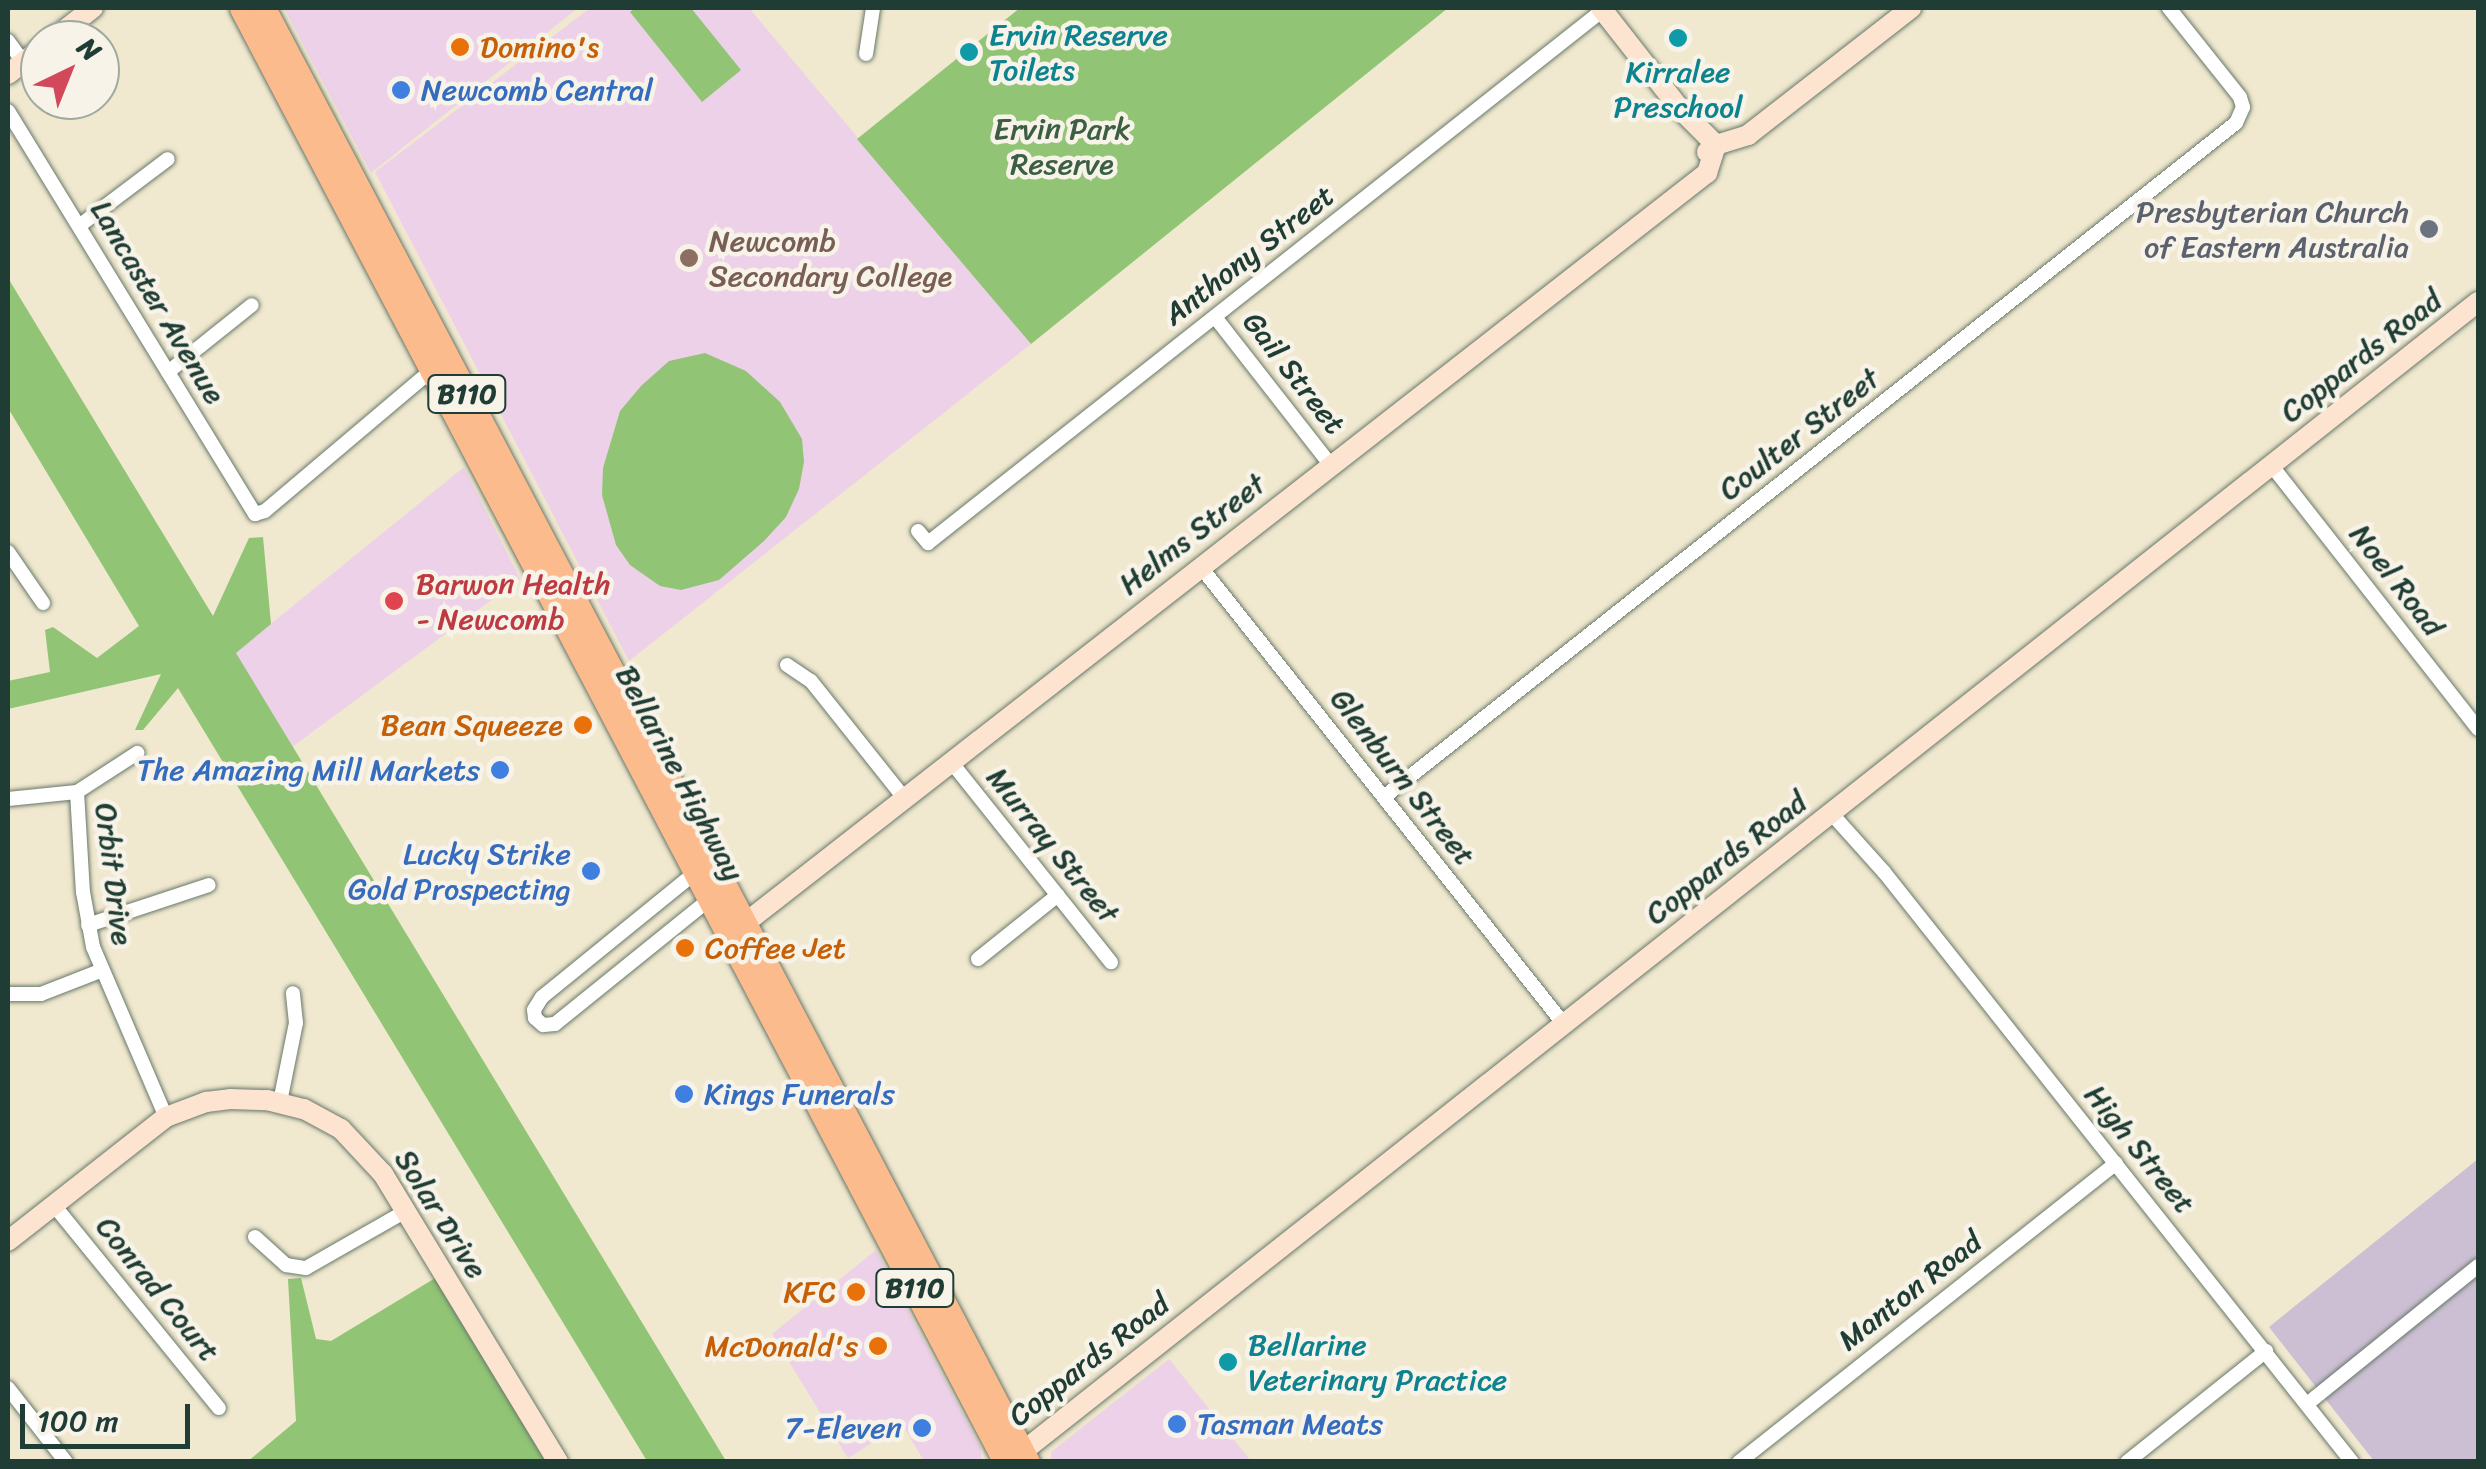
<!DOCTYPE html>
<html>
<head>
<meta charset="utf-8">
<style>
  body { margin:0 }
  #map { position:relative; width:2486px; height:1469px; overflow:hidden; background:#f0e8cf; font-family:Sriracha,sans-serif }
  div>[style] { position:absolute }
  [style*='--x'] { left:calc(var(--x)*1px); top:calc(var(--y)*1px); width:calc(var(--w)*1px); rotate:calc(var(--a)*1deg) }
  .built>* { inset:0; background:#edd1e9 }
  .industrial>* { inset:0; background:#ccbfd4 }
  .green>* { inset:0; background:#91c475 }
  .roads { filter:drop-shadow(0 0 2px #68796a) drop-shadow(0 0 2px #68796a) }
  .street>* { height:14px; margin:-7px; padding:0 7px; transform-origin:7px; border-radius:7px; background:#fff }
  .secondary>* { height:20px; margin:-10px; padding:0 10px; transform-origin:10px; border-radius:10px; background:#fde4d1 }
  .highway>* { height:25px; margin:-12.5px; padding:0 12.5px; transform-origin:12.5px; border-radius:12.5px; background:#fbbb8d }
  .dots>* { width:28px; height:28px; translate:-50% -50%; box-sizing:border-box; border:5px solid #f7f3e8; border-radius:50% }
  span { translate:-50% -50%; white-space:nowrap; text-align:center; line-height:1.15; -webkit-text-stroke:9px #f7f3e8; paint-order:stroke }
  .shield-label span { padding:2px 8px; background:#f7f3e8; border:2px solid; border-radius:8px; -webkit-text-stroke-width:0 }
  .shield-label { font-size:28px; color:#1f3d34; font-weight:700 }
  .culture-label { font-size:30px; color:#0d838f }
  .left { translate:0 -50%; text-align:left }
  .food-label { font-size:30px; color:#c56008 }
  .right { translate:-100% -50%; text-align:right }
  .shop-label { font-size:30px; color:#366cbe }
  .park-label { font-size:30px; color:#3c5f44 }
  .worship-label { font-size:30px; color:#5b616d }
  .education-label { font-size:30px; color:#785e54 }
  .street-label { font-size:30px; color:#1f3d34 }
  .health-label { font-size:30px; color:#be3a42 }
  .frame { position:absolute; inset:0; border:10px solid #1f3d34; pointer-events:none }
  .north { position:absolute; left:20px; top:20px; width:100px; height:100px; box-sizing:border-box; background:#f7f3e8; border:2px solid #a1aaa0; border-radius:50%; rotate:43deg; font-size:28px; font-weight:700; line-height:40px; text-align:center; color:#1f3d34 }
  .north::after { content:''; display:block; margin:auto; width:35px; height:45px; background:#d1495b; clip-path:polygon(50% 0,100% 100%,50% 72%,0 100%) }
  .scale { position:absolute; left:20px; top:1404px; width:170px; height:45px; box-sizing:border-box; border:5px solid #1f3d34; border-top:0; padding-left:12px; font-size:30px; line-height:35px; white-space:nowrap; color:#1f3d34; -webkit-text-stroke:8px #f7f3e8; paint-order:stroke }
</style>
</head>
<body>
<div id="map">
  <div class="built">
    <div style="clip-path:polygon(284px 8px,578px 8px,371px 173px)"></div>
    <div style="clip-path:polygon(590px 8px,749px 8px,1031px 344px,629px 661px,375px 172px)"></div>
    <div style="clip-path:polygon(464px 467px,520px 579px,292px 747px,235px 653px)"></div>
    <div style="clip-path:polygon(876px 1250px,981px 1448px,981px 1461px,924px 1461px,902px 1424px,848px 1458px,772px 1334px)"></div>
    <div style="clip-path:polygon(1169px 1359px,1251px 1461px,1051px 1461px,1051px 1452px)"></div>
  </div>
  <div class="industrial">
    <div style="clip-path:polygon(2478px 1159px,2478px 1461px,2374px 1461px,2269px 1327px)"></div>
  </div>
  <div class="green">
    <div style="clip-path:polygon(635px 8px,691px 8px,741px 70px,702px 102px,630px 12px)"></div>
    <div style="clip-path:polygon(1020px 8px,1448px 8px,1031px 344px,857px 139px)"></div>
    <div style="clip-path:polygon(8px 278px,213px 616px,249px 538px,263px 537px,271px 624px,236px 653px,726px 1461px,647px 1461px,178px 688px,143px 730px,135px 730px,161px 674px,8px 709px,8px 681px,50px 672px,45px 630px,53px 627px,97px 658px,139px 626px,8px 408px)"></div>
    <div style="clip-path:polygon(705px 353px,746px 371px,780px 402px,802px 439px,804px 462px,799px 489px,786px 517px,764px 541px,719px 580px,681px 590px,660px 586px,630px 565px,616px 545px,602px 495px,603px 468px,620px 411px,641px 386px,669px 361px)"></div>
    <div style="clip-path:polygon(437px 1277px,545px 1461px,247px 1462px,296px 1421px,288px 1279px,301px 1278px,316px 1339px,331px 1341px)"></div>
  </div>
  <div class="roads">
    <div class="street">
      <div style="--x:8;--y:41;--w:26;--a:54"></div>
      <div style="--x:866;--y:54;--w:47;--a:-81.3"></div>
      <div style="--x:8;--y:111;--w:473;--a:58.5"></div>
      <div style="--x:255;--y:514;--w:10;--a:-17"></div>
      <div style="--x:265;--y:511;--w:219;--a:-40.2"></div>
      <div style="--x:79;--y:226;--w:111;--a:-37"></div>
      <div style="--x:1215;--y:317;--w:187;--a:52"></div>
      <div style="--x:168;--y:372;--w:107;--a:-38.6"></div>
      <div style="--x:2272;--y:466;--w:334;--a:51.9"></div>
      <div style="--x:918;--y:531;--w:16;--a:50"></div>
      <div style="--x:928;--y:543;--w:860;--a:-38.3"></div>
      <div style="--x:8;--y:552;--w:62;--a:55.5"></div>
      <div style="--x:1200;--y:566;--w:584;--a:51.54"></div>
      <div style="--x:787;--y:665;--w:29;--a:34"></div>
      <div style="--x:811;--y:681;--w:151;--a:51.5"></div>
      <div style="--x:952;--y:763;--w:255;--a:51.4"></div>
      <div style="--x:77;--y:792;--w:100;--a:86.6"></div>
      <div style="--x:83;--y:892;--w:56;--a:79.7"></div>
      <div style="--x:93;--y:947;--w:185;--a:66.8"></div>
      <div style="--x:1384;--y:797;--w:1086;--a:-38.35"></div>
      <div style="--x:2236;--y:123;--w:17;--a:-66"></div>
      <div style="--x:2243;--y:107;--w:10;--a:-107"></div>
      <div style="--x:2240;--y:97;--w:114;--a:-128.6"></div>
      <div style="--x:8;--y:799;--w:69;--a:-5.8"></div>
      <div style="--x:77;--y:792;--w:72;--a:-33"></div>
      <div style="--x:1831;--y:813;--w:79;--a:48.1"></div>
      <div style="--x:1884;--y:872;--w:753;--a:51.58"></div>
      <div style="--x:696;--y:872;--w:198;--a:140.9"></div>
      <div style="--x:542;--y:997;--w:15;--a:122"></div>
      <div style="--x:534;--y:1010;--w:8;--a:83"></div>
      <div style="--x:535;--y:1018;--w:11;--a:41"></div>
      <div style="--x:543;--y:1025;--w:12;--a:-5"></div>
      <div style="--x:555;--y:1024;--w:199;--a:-38.9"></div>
      <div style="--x:88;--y:925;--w:127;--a:-18.3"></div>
      <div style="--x:978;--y:959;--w:102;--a:-38.7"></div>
      <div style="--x:8;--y:994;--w:33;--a:0"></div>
      <div style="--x:41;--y:994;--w:63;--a:-21.3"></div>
      <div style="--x:280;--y:1102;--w:81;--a:-78.6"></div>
      <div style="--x:296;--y:1023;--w:30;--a:-96"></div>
      <div style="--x:53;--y:1204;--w:263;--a:50.9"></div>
      <div style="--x:255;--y:1237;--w:42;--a:42.1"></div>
      <div style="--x:286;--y:1265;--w:20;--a:9"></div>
      <div style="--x:306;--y:1268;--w:115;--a:-29.7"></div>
      <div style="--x:8;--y:1388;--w:94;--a:51.9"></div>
      <div style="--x:2307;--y:1404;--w:220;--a:-38.9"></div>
      <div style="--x:1739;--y:1462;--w:481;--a:-38.4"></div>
      <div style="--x:2127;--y:1462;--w:178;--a:-38.6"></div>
    </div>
    <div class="secondary">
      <div style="--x:1601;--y:8;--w:130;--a:51.9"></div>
      <div style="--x:1681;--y:110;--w:49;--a:45"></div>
      <div style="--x:52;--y:40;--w:52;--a:-38"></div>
      <div style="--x:8;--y:74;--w:41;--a:-38"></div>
      <div style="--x:1707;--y:152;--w:11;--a:-38"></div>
      <div style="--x:1716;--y:145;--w:34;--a:-17"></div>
      <div style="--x:1748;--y:135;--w:207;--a:-37.9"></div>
      <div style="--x:735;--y:931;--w:1233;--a:-37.95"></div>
      <div style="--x:1707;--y:173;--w:29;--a:-72"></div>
      <div style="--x:8;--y:1241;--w:201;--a:-38.1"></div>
      <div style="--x:166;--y:1117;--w:43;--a:-20.6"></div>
      <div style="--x:206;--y:1102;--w:24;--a:-7"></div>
      <div style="--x:230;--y:1099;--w:37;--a:2"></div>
      <div style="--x:267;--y:1100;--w:38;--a:14"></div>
      <div style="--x:304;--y:1109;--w:42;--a:28.4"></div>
      <div style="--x:341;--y:1129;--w:62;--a:47"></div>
      <div style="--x:383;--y:1174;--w:337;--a:58.7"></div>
      <div style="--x:1012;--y:1460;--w:1868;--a:-38.31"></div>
    </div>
    <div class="highway">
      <div style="--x:242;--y:8;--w:1643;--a:62.28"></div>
      <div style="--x:263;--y:8;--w:1643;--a:62.28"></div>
    </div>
  </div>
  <div class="dots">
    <div style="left:1678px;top:38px;background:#0f9aa8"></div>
    <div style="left:460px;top:47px;background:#e8710a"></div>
    <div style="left:969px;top:52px;background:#0f9aa8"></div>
    <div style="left:401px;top:90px;background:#3f7fe0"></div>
    <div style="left:2429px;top:229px;background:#6b7280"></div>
    <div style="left:689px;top:258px;background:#8d6e63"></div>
    <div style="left:394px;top:601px;background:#e0444e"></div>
    <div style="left:583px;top:725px;background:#e8710a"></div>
    <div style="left:500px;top:770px;background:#3f7fe0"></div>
    <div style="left:591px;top:871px;background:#3f7fe0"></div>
    <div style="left:685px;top:948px;background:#e8710a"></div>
    <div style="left:684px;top:1094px;background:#3f7fe0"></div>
    <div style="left:856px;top:1292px;background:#e8710a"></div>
    <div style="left:878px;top:1346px;background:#e8710a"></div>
    <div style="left:1228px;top:1362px;background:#0f9aa8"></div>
    <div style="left:1177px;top:1424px;background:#3f7fe0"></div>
    <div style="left:922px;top:1428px;background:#3f7fe0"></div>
  </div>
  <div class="shield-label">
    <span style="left:467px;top:394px">B110</span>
    <span style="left:915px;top:1288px">B110</span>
  </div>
  <div class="culture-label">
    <span class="left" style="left:989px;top:52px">Ervin Reserve<br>Toilets</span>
    <span style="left:1678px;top:89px">Kirralee<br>Preschool</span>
    <span class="left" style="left:1248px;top:1362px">Bellarine<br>Veterinary Practice</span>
  </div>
  <div class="food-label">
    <span class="left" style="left:480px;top:47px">Domino's</span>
    <span class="right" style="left:563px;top:725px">Bean Squeeze</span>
    <span class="left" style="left:705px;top:948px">Coffee Jet</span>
    <span class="right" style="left:836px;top:1292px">KFC</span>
    <span class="right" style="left:858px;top:1346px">McDonald's</span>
  </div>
  <div class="shop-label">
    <span class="left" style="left:421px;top:90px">Newcomb Central</span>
    <span class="right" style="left:480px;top:770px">The Amazing Mill Markets</span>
    <span class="right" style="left:571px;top:871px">Lucky Strike<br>Gold Prospecting</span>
    <span class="left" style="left:704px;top:1094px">Kings Funerals</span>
    <span class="left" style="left:1197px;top:1424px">Tasman Meats</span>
    <span class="right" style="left:902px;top:1428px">7-Eleven</span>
  </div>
  <div class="park-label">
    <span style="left:1062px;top:146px">Ervin Park<br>Reserve</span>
  </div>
  <div class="worship-label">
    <span class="right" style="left:2409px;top:229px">Presbyterian Church<br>of Eastern Australia</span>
  </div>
  <div class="education-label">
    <span class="left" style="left:709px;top:258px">Newcomb<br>Secondary College</span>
  </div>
  <div class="street-label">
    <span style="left:1249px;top:255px;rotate:-38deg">Anthony Street</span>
    <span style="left:158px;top:302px;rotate:59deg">Lancaster Avenue</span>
    <span style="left:2361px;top:356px;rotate:-38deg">Coppards Road</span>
    <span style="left:1294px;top:373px;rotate:52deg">Gail Street</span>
    <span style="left:1799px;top:434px;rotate:-38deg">Coulter Street</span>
    <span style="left:1192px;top:534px;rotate:-38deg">Helms Street</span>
    <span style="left:2397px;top:580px;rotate:52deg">Noel Road</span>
    <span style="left:680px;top:773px;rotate:62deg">Bellarine Highway</span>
    <span style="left:1403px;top:777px;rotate:52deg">Glenburn Street</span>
    <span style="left:1053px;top:845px;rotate:51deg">Murray Street</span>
    <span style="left:1726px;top:858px;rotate:-38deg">Coppards Road</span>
    <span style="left:114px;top:874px;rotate:83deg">Orbit Drive</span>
    <span style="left:2140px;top:1149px;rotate:51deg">High Street</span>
    <span style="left:441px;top:1214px;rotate:58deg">Solar Drive</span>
    <span style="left:158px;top:1289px;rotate:51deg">Conrad Court</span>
    <span style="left:1910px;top:1291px;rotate:-38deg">Manton Road</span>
    <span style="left:1089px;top:1360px;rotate:-38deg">Coppards Road</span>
  </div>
  <div class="health-label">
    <span class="left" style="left:416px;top:601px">Barwon Health<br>- Newcomb</span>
  </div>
  <div class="frame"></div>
  <div class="north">N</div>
  <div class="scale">100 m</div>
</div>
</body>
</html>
